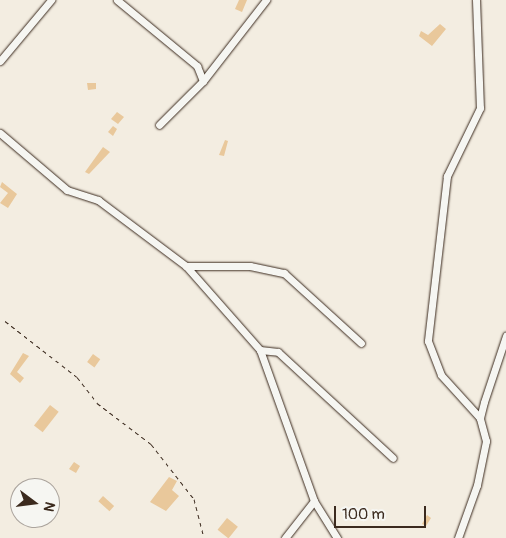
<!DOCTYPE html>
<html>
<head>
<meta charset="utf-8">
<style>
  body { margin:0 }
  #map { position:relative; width:506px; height:538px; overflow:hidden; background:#f3ede1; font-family:Pangolin,sans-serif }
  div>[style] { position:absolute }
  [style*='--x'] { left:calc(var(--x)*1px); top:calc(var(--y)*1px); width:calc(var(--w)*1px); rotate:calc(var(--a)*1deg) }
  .building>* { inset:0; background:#e9c89b; transform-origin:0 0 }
  .path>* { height:1px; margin-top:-0.5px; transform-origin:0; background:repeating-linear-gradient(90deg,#3b2a1e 0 4px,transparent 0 8px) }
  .roads { filter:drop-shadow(0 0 1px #3b2a1e) drop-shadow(0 0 1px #3b2a1e) }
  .minor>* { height:7px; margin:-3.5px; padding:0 3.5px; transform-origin:3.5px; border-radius:3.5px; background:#f6f6f2 }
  span { translate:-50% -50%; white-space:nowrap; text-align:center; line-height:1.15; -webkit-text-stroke:4px #f6f6f2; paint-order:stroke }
  .north { position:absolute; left:10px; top:478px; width:50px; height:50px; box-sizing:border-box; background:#f6f6f2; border:1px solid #aba49d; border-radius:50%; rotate:105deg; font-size:14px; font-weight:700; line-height:20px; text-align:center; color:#3b2a1e }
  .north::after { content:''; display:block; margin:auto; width:18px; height:22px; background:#3b2a1e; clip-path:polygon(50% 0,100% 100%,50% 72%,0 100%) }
  .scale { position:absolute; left:334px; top:506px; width:92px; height:22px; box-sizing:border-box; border:2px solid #3b2a1e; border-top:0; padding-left:6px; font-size:15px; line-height:18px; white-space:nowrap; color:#3b2a1e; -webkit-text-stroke:4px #f6f6f2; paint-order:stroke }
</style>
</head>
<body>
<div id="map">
  <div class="building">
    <div style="clip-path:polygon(239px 0,247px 0,242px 12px,235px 9px)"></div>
    <div style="clip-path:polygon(440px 24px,446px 29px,432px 46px,419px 36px,421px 31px,428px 35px)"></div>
    <div style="clip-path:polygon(87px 83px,96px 83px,96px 89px,88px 90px)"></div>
    <div style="clip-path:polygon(117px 112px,124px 117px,118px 124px,111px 119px)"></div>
    <div style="clip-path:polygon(113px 126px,117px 129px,113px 136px,108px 132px)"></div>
    <div style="clip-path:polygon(225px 140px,228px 141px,224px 156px,219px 155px)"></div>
    <div style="clip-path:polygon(103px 147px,110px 152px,89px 174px,85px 172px)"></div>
    <div style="clip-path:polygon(2px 182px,17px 194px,8px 208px,0 203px,8px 193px,0 187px)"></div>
    <div style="clip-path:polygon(23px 353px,29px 356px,17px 372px,24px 378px,20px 383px,10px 374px)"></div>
    <div style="left:93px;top:354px;width:9px;height:10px;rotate:36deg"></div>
    <div style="left:50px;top:405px;width:11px;height:26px;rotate:38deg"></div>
    <div style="clip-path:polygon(74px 462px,80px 466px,76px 473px,69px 469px)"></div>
    <div style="clip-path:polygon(169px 477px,177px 481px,172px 490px,179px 496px,166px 511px,150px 502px)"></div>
    <div style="left:103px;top:496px;width:15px;height:7px;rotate:42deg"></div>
    <div style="clip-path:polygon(427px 515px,431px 518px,426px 526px,422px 524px)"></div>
    <div style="left:227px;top:518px;width:14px;height:15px;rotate:39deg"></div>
  </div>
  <div class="path">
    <div style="--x:5;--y:321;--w:91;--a:37.9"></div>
    <div style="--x:77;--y:377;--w:33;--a:52"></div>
    <div style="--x:97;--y:403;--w:68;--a:37.2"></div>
    <div style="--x:151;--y:444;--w:70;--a:52"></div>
    <div style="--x:194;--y:499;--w:40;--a:75.6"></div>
  </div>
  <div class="roads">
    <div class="minor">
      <div style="--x:117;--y:0;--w:104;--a:39.5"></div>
      <div style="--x:197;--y:66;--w:16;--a:68"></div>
      <div style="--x:203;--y:81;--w:62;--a:135"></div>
      <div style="--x:476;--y:0;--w:108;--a:87.9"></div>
      <div style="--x:480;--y:108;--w:76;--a:115.9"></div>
      <div style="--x:447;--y:176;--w:166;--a:96.6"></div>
      <div style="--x:428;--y:341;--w:36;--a:69"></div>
      <div style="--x:441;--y:375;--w:58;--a:47.8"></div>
      <div style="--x:0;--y:61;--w:80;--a:-50.1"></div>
      <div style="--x:203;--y:81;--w:103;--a:-52.1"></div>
      <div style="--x:0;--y:133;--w:88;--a:40.4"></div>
      <div style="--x:67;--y:190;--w:33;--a:18"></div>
      <div style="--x:98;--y:200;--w:110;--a:36.9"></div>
      <div style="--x:186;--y:266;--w:64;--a:0"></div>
      <div style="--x:250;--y:266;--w:35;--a:12"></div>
      <div style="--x:284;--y:273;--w:104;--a:42.3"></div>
      <div style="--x:186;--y:266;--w:112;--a:48.6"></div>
      <div style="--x:260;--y:350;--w:160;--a:70.3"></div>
      <div style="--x:314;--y:501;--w:44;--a:58.1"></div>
      <div style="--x:260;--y:350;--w:18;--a:6"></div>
      <div style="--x:278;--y:352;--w:156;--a:42.7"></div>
      <div style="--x:285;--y:538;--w:47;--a:-51.9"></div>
      <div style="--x:458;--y:538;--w:56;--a:-70.3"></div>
      <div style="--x:477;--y:485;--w:45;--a:-78.4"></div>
      <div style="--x:486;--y:441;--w:24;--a:-105"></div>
      <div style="--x:480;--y:418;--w:16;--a:-76"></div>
      <div style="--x:484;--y:402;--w:70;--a:-71.6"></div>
    </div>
  </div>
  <div class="north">N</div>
  <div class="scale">100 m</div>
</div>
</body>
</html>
